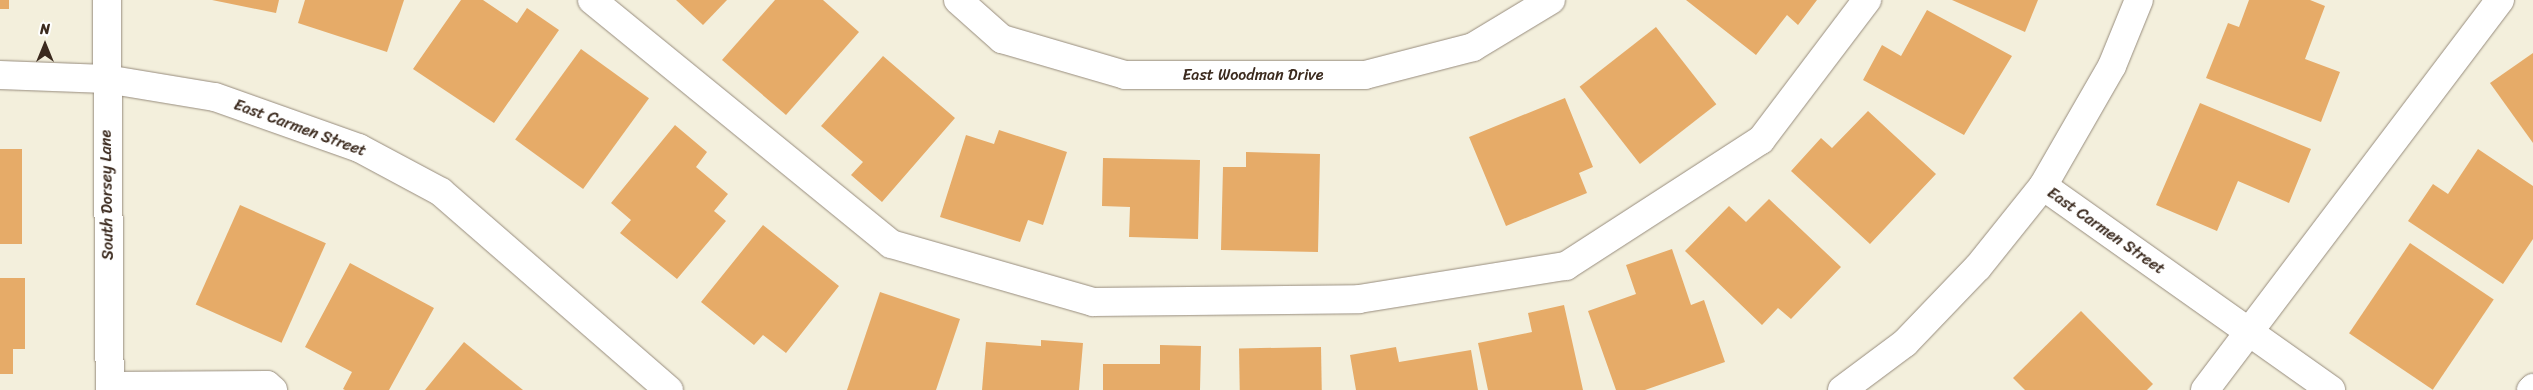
<!DOCTYPE html>
<html>
<head>
<meta charset="utf-8">
<style>
  body { margin:0 }
  #map { position:relative; width:2533px; height:390px; overflow:hidden; background:#f3efdc; font-family:Sriracha,sans-serif }
  div>[style] { position:absolute }
  [style*='--x'] { left:calc(var(--x)*1px); top:calc(var(--y)*1px); width:calc(var(--w)*1px); rotate:calc(var(--a)*1deg) }
  .building>* { inset:0; background:#e6ab68; transform-origin:0 0 }
  .roads { filter:drop-shadow(0 0 1px #978c7d) drop-shadow(0 0 1px #978c7d) }
  .minor>* { height:28px; margin:-14px; padding:0 14px; transform-origin:14px; border-radius:14px; background:#fff }
  span { translate:-50% -50%; white-space:nowrap; text-align:center; line-height:1.15; -webkit-text-stroke:4px #fff; paint-order:stroke }
  .street-label { font-size:16px; color:#3b2a1e }
  .north { position:absolute; left:20px; top:20px; width:50px; height:50px; -webkit-text-stroke:4px #fff; paint-order:stroke; rotate:0deg; font-size:14px; font-weight:700; line-height:20px; text-align:center; color:#3b2a1e }
  .north::after { content:''; display:block; margin:auto; width:18px; height:22px; background:#3b2a1e; clip-path:polygon(50% 0,100% 100%,50% 72%,0 100%) }
</style>
</head>
<body>
<div id="map">
  <div class="building">
    <div style="left:0;top:0;width:9px;height:9px"></div>
    <div style="clip-path:polygon(212px 0,279px 0,276px 13px)"></div>
    <div style="clip-path:polygon(305px 0,404px 0,387px 52px,298px 23px)"></div>
    <div style="clip-path:polygon(461px 0,483px 0,517px 23px,527px 8px,559px 30px,494px 123px,413px 69px)"></div>
    <div style="clip-path:polygon(676px 0,727px 0,703px 25px)"></div>
    <div style="clip-path:polygon(775px 0,823px 0,859px 32px,786px 115px,722px 60px)"></div>
    <div style="clip-path:polygon(1686px 0,1817px 0,1798px 25px,1787px 15px,1756px 55px)"></div>
    <div style="clip-path:polygon(1952px 0,2038px 0,2025px 32px)"></div>
    <div style="clip-path:polygon(2249px 0,2310px 0,2325px 6px,2305px 59px,2340px 72px,2321px 122px,2206px 78px,2228px 23px,2239px 27px)"></div>
    <div style="clip-path:polygon(1927px 10px,2012px 56px,1964px 135px,1863px 80px,1882px 45px,1901px 56px)"></div>
    <div style="left:1656px;top:27px;width:98px;height:97px;rotate:52deg"></div>
    <div style="left:581px;top:49px;width:84px;height:112px;rotate:36deg"></div>
    <div style="clip-path:polygon(2533px 53px,2533px 143px,2490px 83px)"></div>
    <div style="clip-path:polygon(883px 56px,955px 118px,882px 202px,851px 175px,863px 162px,821px 126px)"></div>
    <div style="clip-path:polygon(1565px 98px,1593px 167px,1579px 173px,1587px 193px,1506px 226px,1469px 137px)"></div>
    <div style="clip-path:polygon(2200px 103px,2311px 149px,2289px 203px,2238px 181px,2217px 231px,2156px 205px)"></div>
    <div style="clip-path:polygon(1868px 111px,1936px 174px,1870px 244px,1791px 171px,1821px 138px,1832px 148px)"></div>
    <div style="clip-path:polygon(675px 125px,707px 152px,696px 167px,728px 194px,714px 211px,726px 221px,677px 279px,620px 233px,631px 220px,611px 203px)"></div>
    <div style="clip-path:polygon(999px 130px,1067px 152px,1043px 225px,1028px 220px,1020px 242px,940px 217px,966px 135px,994px 144px)"></div>
    <div style="left:0;top:149px;width:22px;height:95px"></div>
    <div style="clip-path:polygon(2478px 149px,2533px 186px,2533px 239px,2503px 284px,2408px 221px,2433px 184px,2448px 194px)"></div>
    <div style="clip-path:polygon(1246px 152px,1320px 154px,1318px 252px,1221px 250px,1223px 167px,1246px 167px)"></div>
    <div style="clip-path:polygon(1103px 158px,1200px 160px,1198px 239px,1129px 237px,1130px 207px,1102px 206px)"></div>
    <div style="clip-path:polygon(1769px 199px,1841px 267px,1791px 319px,1778px 308px,1762px 325px,1685px 251px,1729px 206px,1746px 222px)"></div>
    <div style="left:240px;top:205px;width:94px;height:109px;rotate:24deg"></div>
    <div style="clip-path:polygon(763px 225px,839px 286px,786px 353px,763px 335px,754px 345px,701px 302px)"></div>
    <div style="left:2410px;top:243px;width:101px;height:109px;rotate:34deg"></div>
    <div style="clip-path:polygon(1672px 249px,1691px 305px,1704px 300px,1725px 362px,1645px 390px,1616px 390px,1588px 311px,1636px 294px,1626px 265px)"></div>
    <div style="clip-path:polygon(350px 263px,434px 308px,389px 390px,345px 390px,343px 389px,352px 372px,305px 347px)"></div>
    <div style="clip-path:polygon(0 278px,25px 278px,25px 349px,13px 349px,13px 374px,0 374px)"></div>
    <div style="clip-path:polygon(880px 292px,960px 319px,936px 390px,847px 390px)"></div>
    <div style="clip-path:polygon(1564px 305px,1583px 390px,1488px 390px,1478px 343px,1532px 332px,1528px 313px)"></div>
    <div style="clip-path:polygon(2081px 311px,2153px 384px,2147px 390px,2025px 390px,2013px 378px)"></div>
    <div style="clip-path:polygon(1041px 340px,1083px 343px,1079px 390px,982px 390px,986px 342px,1041px 346px)"></div>
    <div style="clip-path:polygon(464px 342px,523px 390px,425px 390px)"></div>
    <div style="clip-path:polygon(1160px 345px,1201px 346px,1200px 390px,1103px 390px,1103px 364px,1160px 364px)"></div>
    <div style="left:1321px;top:347px;width:43px;height:82px;rotate:89deg"></div>
    <div style="clip-path:polygon(1396px 347px,1399px 362px,1471px 350px,1478px 390px,1356px 390px,1350px 355px)"></div>
  </div>
  <div class="roads">
    <div class="minor">
      <div style="--x:107;--y:0;--w:390;--a:89.6"></div>
      <div style="--x:592;--y:0;--w:386;--a:39.2"></div>
      <div style="--x:891;--y:244;--w:210;--a:16"></div>
      <div style="--x:1093;--y:302;--w:266;--a:-0.6"></div>
      <div style="--x:1359;--y:299;--w:210;--a:-9.1"></div>
      <div style="--x:1566;--y:266;--w:232;--a:-32.9"></div>
      <div style="--x:1761;--y:140;--w:176;--a:-52.9"></div>
      <div style="--x:958;--y:0;--w:59;--a:41.6"></div>
      <div style="--x:1002;--y:39;--w:128;--a:16.3"></div>
      <div style="--x:1125;--y:75;--w:240;--a:0"></div>
      <div style="--x:1365;--y:75;--w:112;--a:-14.5"></div>
      <div style="--x:1473;--y:47;--w:91;--a:-31.1"></div>
      <div style="--x:0;--y:75;--w:106;--a:2.2"></div>
      <div style="--x:106;--y:79;--w:110;--a:9.4"></div>
      <div style="--x:215;--y:97;--w:153;--a:19.5"></div>
      <div style="--x:359;--y:148;--w:93;--a:28.2"></div>
      <div style="--x:441;--y:192;--w:302;--a:41"></div>
      <div style="--x:2043;--y:186;--w:353;--a:35.3"></div>
      <div style="--x:110;--y:386;--w:157;--a:-0.4"></div>
      <div style="--x:267;--y:385;--w:8;--a:40"></div>
      <div style="--x:1842;--y:390;--w:79;--a:-36.7"></div>
      <div style="--x:1905;--y:343;--w:105;--a:-46.2"></div>
      <div style="--x:1978;--y:267;--w:104;--a:-51.3"></div>
      <div style="--x:2043;--y:186;--w:138;--a:-60.1"></div>
      <div style="--x:2112;--y:66;--w:71;--a:-67.8"></div>
      <div style="--x:2205;--y:390;--w:489;--a:-52.9"></div>
      <div style="--x:2531;--y:390;--w:3;--a:-45"></div>
    </div>
  </div>
  <div class="street-label">
    <span style="left:1253px;top:75px">East Woodman Drive</span>
    <span style="left:300px;top:128px;rotate:20deg">East Carmen Street</span>
    <span style="left:107px;top:195px;rotate:-91deg">South Dorsey Lane</span>
    <span style="left:2106px;top:231px;rotate:35deg">East Carmen Street</span>
  </div>
  <div class="north">N</div>
</div>
</body>
</html>
